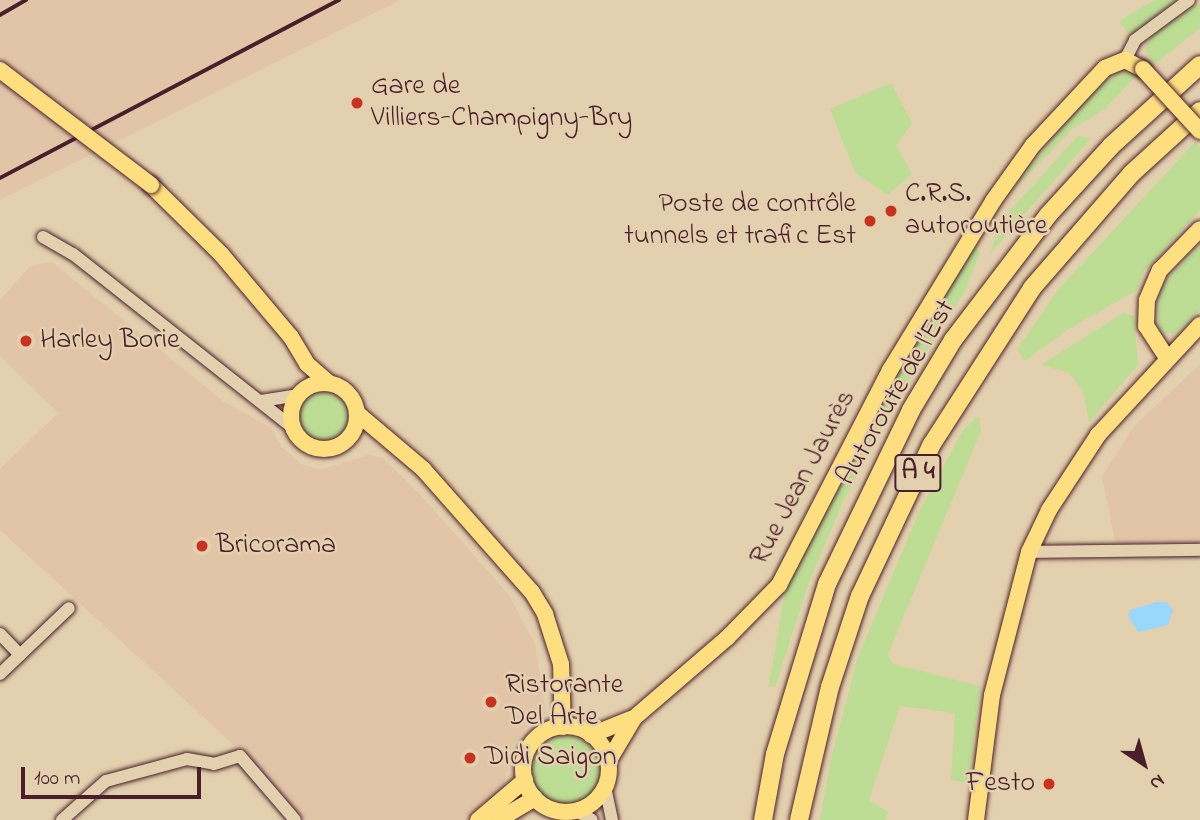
<!DOCTYPE html>
<html>
<head>
<meta charset="utf-8">
<style>
  body { margin:0 }
  #map { position:relative; width:1200px; height:820px; overflow:hidden; background:#e3d0ae; font-family:"Indie Flower",sans-serif }
  div>[style] { position:absolute }
  [style*='--x'] { left:calc(var(--x)*1px); top:calc(var(--y)*1px); width:calc(var(--w)*1px); rotate:calc(var(--a)*1deg) }
  .built>* { inset:0; background:#e2c5a7 }
  .green>* { inset:0; background:#bddc94 }
  .round { border-radius:50% }
  .water>* { inset:0; background:#99d8fa }
  .roads { filter:drop-shadow(0 0 2px #4a1f2b) drop-shadow(0 0 2px #4a1f2b) }
  .minor>* { height:12px; margin:-6px; padding:0 6px; transform-origin:6px; border-radius:6px; background:#e3d0ae }
  .major>* { height:16px; margin:-8px; padding:0 8px; transform-origin:8px; border-radius:8px; background:#fedf80 }
  .major>.ring { margin:-8px; padding:0; box-sizing:content-box; background:none; border:16px solid #fedf80; border-radius:50% }
  .highway>* { height:18px; margin:-9px; padding:0 9px; transform-origin:9px; border-radius:9px; background:#fedf80 }
  .rail>* { height:3.5px; margin:-1.75px; padding:0 1.75px; transform-origin:1.75px; border-radius:1.75px; background:#4a1f2b }
  .bridges { filter:drop-shadow(0 0 2px #4a1f2b) drop-shadow(0 0 2px #4a1f2b) }
  .major-bridge>* { height:16px; margin:-8px; padding:0 8px; transform-origin:8px; border-radius:8px; background:#fedf80 }
  .dots>* { width:19px; height:19px; translate:-50% -50%; box-sizing:border-box; border:4px solid #e3d0ae; border-radius:50% }
  span { translate:-50% -50%; white-space:nowrap; text-align:center; line-height:1.15; -webkit-text-stroke:5px #e3d0ae; paint-order:stroke }
  .shield-label span { padding:2px 5px; background:#e3d0ae; border:2px solid; border-radius:5px; -webkit-text-stroke-width:0 }
  .shield-label { font-size:26px; color:#4a1f2b; font-weight:700 }
  .poi-label { font-size:28px; color:#4a1f2b }
  .left { translate:0 -50%; text-align:left }
  .right { translate:-100% -50%; text-align:right }
  .street-label { font-size:28px; color:#4a1f2b }
  .north { position:absolute; left:1109px; top:729px; width:70px; height:70px; -webkit-text-stroke:5px #e3d0ae; paint-order:stroke; rotate:144deg; font-size:19px; font-weight:700; line-height:28px; text-align:center; color:#4a1f2b }
  .north::after { content:''; display:block; margin:auto; width:24px; height:32px; background:#4a1f2b; clip-path:polygon(50% 0,100% 100%,50% 72%,0 100%) }
  .scale { position:absolute; left:21px; top:767px; width:180px; height:32px; box-sizing:border-box; border:4px solid #4a1f2b; border-top:0; padding-left:9px; font-size:21px; line-height:24px; white-space:nowrap; color:#4a1f2b; -webkit-text-stroke:5px #e3d0ae; paint-order:stroke }
</style>
</head>
<body>
<div id="map">
  <div class="built">
    <div style="clip-path:polygon(0 0,401px 0,0 200px)"></div>
    <div style="clip-path:polygon(52px 262px,223px 401px,271px 428px,282px 447px,301px 464px,320px 470px,368px 455px,383px 458px,418px 492px,509px 595px,535px 644px,546px 713px,527px 726px,512px 746px,503px 790px,526px 820px,304px 820px,247px 757px,0 530px,0 469px,58px 413px,0 356px,0 300px,30px 266px)"></div>
    <div style="clip-path:polygon(1200px 364px,1200px 542px,1116px 545px,1102px 477px,1133px 427px)"></div>
  </div>
  <div class="green">
    <div style="clip-path:polygon(1155px 0,1177px 0,1130px 36px,1119px 21px)"></div>
    <div style="clip-path:polygon(1200px 3px,1200px 28px,1154px 65px,1145px 49px,1152px 35px)"></div>
    <div style="clip-path:polygon(1126px 71px,1136px 76px,1104px 110px,1073px 128px,1012px 192px,1067px 120px,1106px 81px,1118px 72px)"></div>
    <div style="clip-path:polygon(891px 83px,912px 123px,896px 146px,912px 174px,887px 195px,855px 172px,830px 109px)"></div>
    <div style="clip-path:polygon(1078px 136px,1091px 138px,990px 254px,1001px 220px)"></div>
    <div style="clip-path:polygon(1195px 142px,1200px 147px,1200px 210px,1144px 271px,1137px 290px,1067px 330px,1025px 361px,1017px 349px,1058px 290px)"></div>
    <div style="clip-path:polygon(975px 245px,980px 253px,965px 291px,896px 401px,842px 504px,808px 585px,775px 687px,769px 686px,785px 591px,899px 371px)"></div>
    <div style="clip-path:polygon(1200px 245px,1200px 310px,1176px 333px,1165px 333px,1159px 327px,1158px 303px,1165px 280px)"></div>
    <div style="clip-path:polygon(1123px 313px,1134px 316px,1138px 365px,1089px 422px,1083px 390px,1068px 372px,1041px 365px)"></div>
    <div class="round" style="left:300px;top:393px;width:48px;height:48px"></div>
    <div style="clip-path:polygon(979px 416px,981px 431px,888px 654px,893px 664px,980px 686px,969px 783px,951px 780px,955px 713px,900px 706px,869px 800px,888px 812px,886px 820px,820px 820px,831px 759px,857px 660px,918px 514px,963px 430px)"></div>
    <div class="round" style="left:531px;top:736px;width:70px;height:70px"></div>
  </div>
  <div class="water">
    <div style="clip-path:polygon(1157px 602px,1167px 602px,1173px 610px,1168px 625px,1138px 632px,1128px 616px,1130px 610px)"></div>
  </div>
  <div class="roads">
    <div class="minor">
      <div style="--x:1125;--y:60;--w:22;--a:-63"></div>
      <div style="--x:1135;--y:40;--w:67;--a:-36.5"></div>
      <div style="--x:43;--y:237;--w:34;--a:30"></div>
      <div style="--x:73;--y:254;--w:279;--a:38.3"></div>
      <div style="--x:261;--y:401;--w:37;--a:-9"></div>
      <div style="--x:1029;--y:552;--w:171;--a:-0.7"></div>
      <div style="--x:0;--y:634;--w:29;--a:46"></div>
      <div style="--x:0;--y:674;--w:95;--a:-43.7"></div>
      <div style="--x:605;--y:787;--w:34;--a:78"></div>
      <div style="--x:577;--y:811;--w:17;--a:31"></div>
      <div style="--x:62;--y:820;--w:59;--a:-41.6"></div>
      <div style="--x:106;--y:781;--w:84;--a:-15.2"></div>
      <div style="--x:187;--y:759;--w:27;--a:10"></div>
      <div style="--x:214;--y:764;--w:27;--a:-17"></div>
      <div style="--x:240;--y:756;--w:84;--a:49.3"></div>
    </div>
    <div class="major">
      <div style="--x:151;--y:185;--w:98;--a:44.6"></div>
      <div style="--x:221;--y:254;--w:109;--a:49.9"></div>
      <div style="--x:291;--y:337;--w:31;--a:59"></div>
      <div style="--x:307;--y:364;--w:29;--a:41"></div>
      <div style="--x:1167;--y:358;--w:38;--a:-123"></div>
      <div style="--x:1146;--y:326;--w:26;--a:-88"></div>
      <div style="--x:1147;--y:300;--w:33;--a:-67"></div>
      <div style="--x:1160;--y:270;--w:57;--a:-45.7"></div>
      <div class="ring" style="left:291px;top:383px;width:50px;height:50px"></div>
      <div style="--x:357;--y:413;--w:87;--a:40.3"></div>
      <div style="--x:423;--y:469;--w:164;--a:48.5"></div>
      <div style="--x:532;--y:592;--w:26;--a:59"></div>
      <div style="--x:545;--y:614;--w:52;--a:72.3"></div>
      <div style="--x:561;--y:664;--w:63;--a:88.2"></div>
      <div class="ring" style="left:523px;top:726px;width:70px;height:70px"></div>
      <div style="--x:591;--y:735;--w:43;--a:-21.8"></div>
      <div style="--x:608;--y:762;--w:51;--a:-59.4"></div>
      <div style="--x:634;--y:718;--w:123;--a:-40.7"></div>
      <div style="--x:727;--y:638;--w:74;--a:-45.5"></div>
      <div style="--x:779;--y:585;--w:242;--a:-62.7"></div>
      <div style="--x:890;--y:370;--w:198;--a:-58.6"></div>
      <div style="--x:993;--y:201;--w:69;--a:-54.5"></div>
      <div style="--x:1033;--y:145;--w:105;--a:-46.9"></div>
      <div style="--x:1105;--y:68;--w:22;--a:-22"></div>
      <div style="--x:1125;--y:60;--w:20;--a:27"></div>
      <div style="--x:478;--y:820;--w:62;--a:-40.4"></div>
      <div style="--x:498;--y:820;--w:43;--a:-30.7"></div>
      <div style="--x:976;--y:820;--w:126;--a:-82.7"></div>
      <div style="--x:992;--y:695;--w:148;--a:-75.5"></div>
      <div style="--x:1029;--y:552;--w:47;--a:-64.5"></div>
      <div style="--x:1049;--y:510;--w:90;--a:-56.8"></div>
      <div style="--x:1098;--y:435;--w:150;--a:-47.2"></div>
    </div>
    <div class="highway">
      <div style="--x:763;--y:820;--w:67;--a:-79.7"></div>
      <div style="--x:775;--y:754;--w:178;--a:-73"></div>
      <div style="--x:827;--y:584;--w:193;--a:-64.2"></div>
      <div style="--x:911;--y:410;--w:82;--a:-59"></div>
      <div style="--x:953;--y:340;--w:158;--a:-52.7"></div>
      <div style="--x:1049;--y:214;--w:92;--a:-47.6"></div>
      <div style="--x:1111;--y:146;--w:120;--a:-42.3"></div>
      <div style="--x:799;--y:820;--w:137;--a:-76.9"></div>
      <div style="--x:830;--y:687;--w:96;--a:-71.8"></div>
      <div style="--x:860;--y:596;--w:168;--a:-64.7"></div>
      <div style="--x:932;--y:444;--w:185;--a:-57.3"></div>
      <div style="--x:1032;--y:288;--w:151;--a:-49"></div>
      <div style="--x:1131;--y:174;--w:93;--a:-42.4"></div>
    </div>
  </div>
  <div class="rail">
    <div style="--x:0;--y:15;--w:30;--a:-30"></div>
    <div style="--x:0;--y:178;--w:383;--a:-27.7"></div>
  </div>
  <div class="bridges">
    <div class="major-bridge">
      <div style="--x:1143;--y:69;--w:84;--a:47.4"></div>
      <div style="--x:0;--y:70;--w:190;--a:37.3"></div>
    </div>
  </div>
  <div class="dots">
    <div style="left:357px;top:103px;background:#c8321e"></div>
    <div style="left:891px;top:211px;background:#c8321e"></div>
    <div style="left:870px;top:221px;background:#c8321e"></div>
    <div style="left:26px;top:341px;background:#c8321e"></div>
    <div style="left:202px;top:546px;background:#c8321e"></div>
    <div style="left:491px;top:702px;background:#c8321e"></div>
    <div style="left:470px;top:758px;background:#c8321e"></div>
    <div style="left:1049px;top:784px;background:#c8321e"></div>
  </div>
  <div class="shield-label">
    <span style="left:918px;top:473px">A 4</span>
  </div>
  <div class="poi-label">
    <span class="left" style="left:371px;top:103px">Gare de<br>Villiers-Champigny-Bry</span>
    <span class="left" style="left:905px;top:211px">C.R.S.<br>autoroutière</span>
    <span class="right" style="left:856px;top:221px">Poste de contrôle<br>tunnels et trafic Est</span>
    <span class="left" style="left:40px;top:341px">Harley Borie</span>
    <span class="left" style="left:216px;top:546px">Bricorama</span>
    <span class="left" style="left:505px;top:702px">Ristorante<br>Del Arte</span>
    <span class="left" style="left:484px;top:758px">Didi Saigon</span>
    <span class="right" style="left:1035px;top:784px">Festo</span>
  </div>
  <div class="street-label">
    <span style="left:897px;top:393px;rotate:-60deg">Autoroute de l’Est</span>
    <span style="left:804px;top:478px;rotate:-62deg">Rue Jean Jaurès</span>
  </div>
  <div class="north">N</div>
  <div class="scale">100 m</div>
</div>
</body>
</html>
